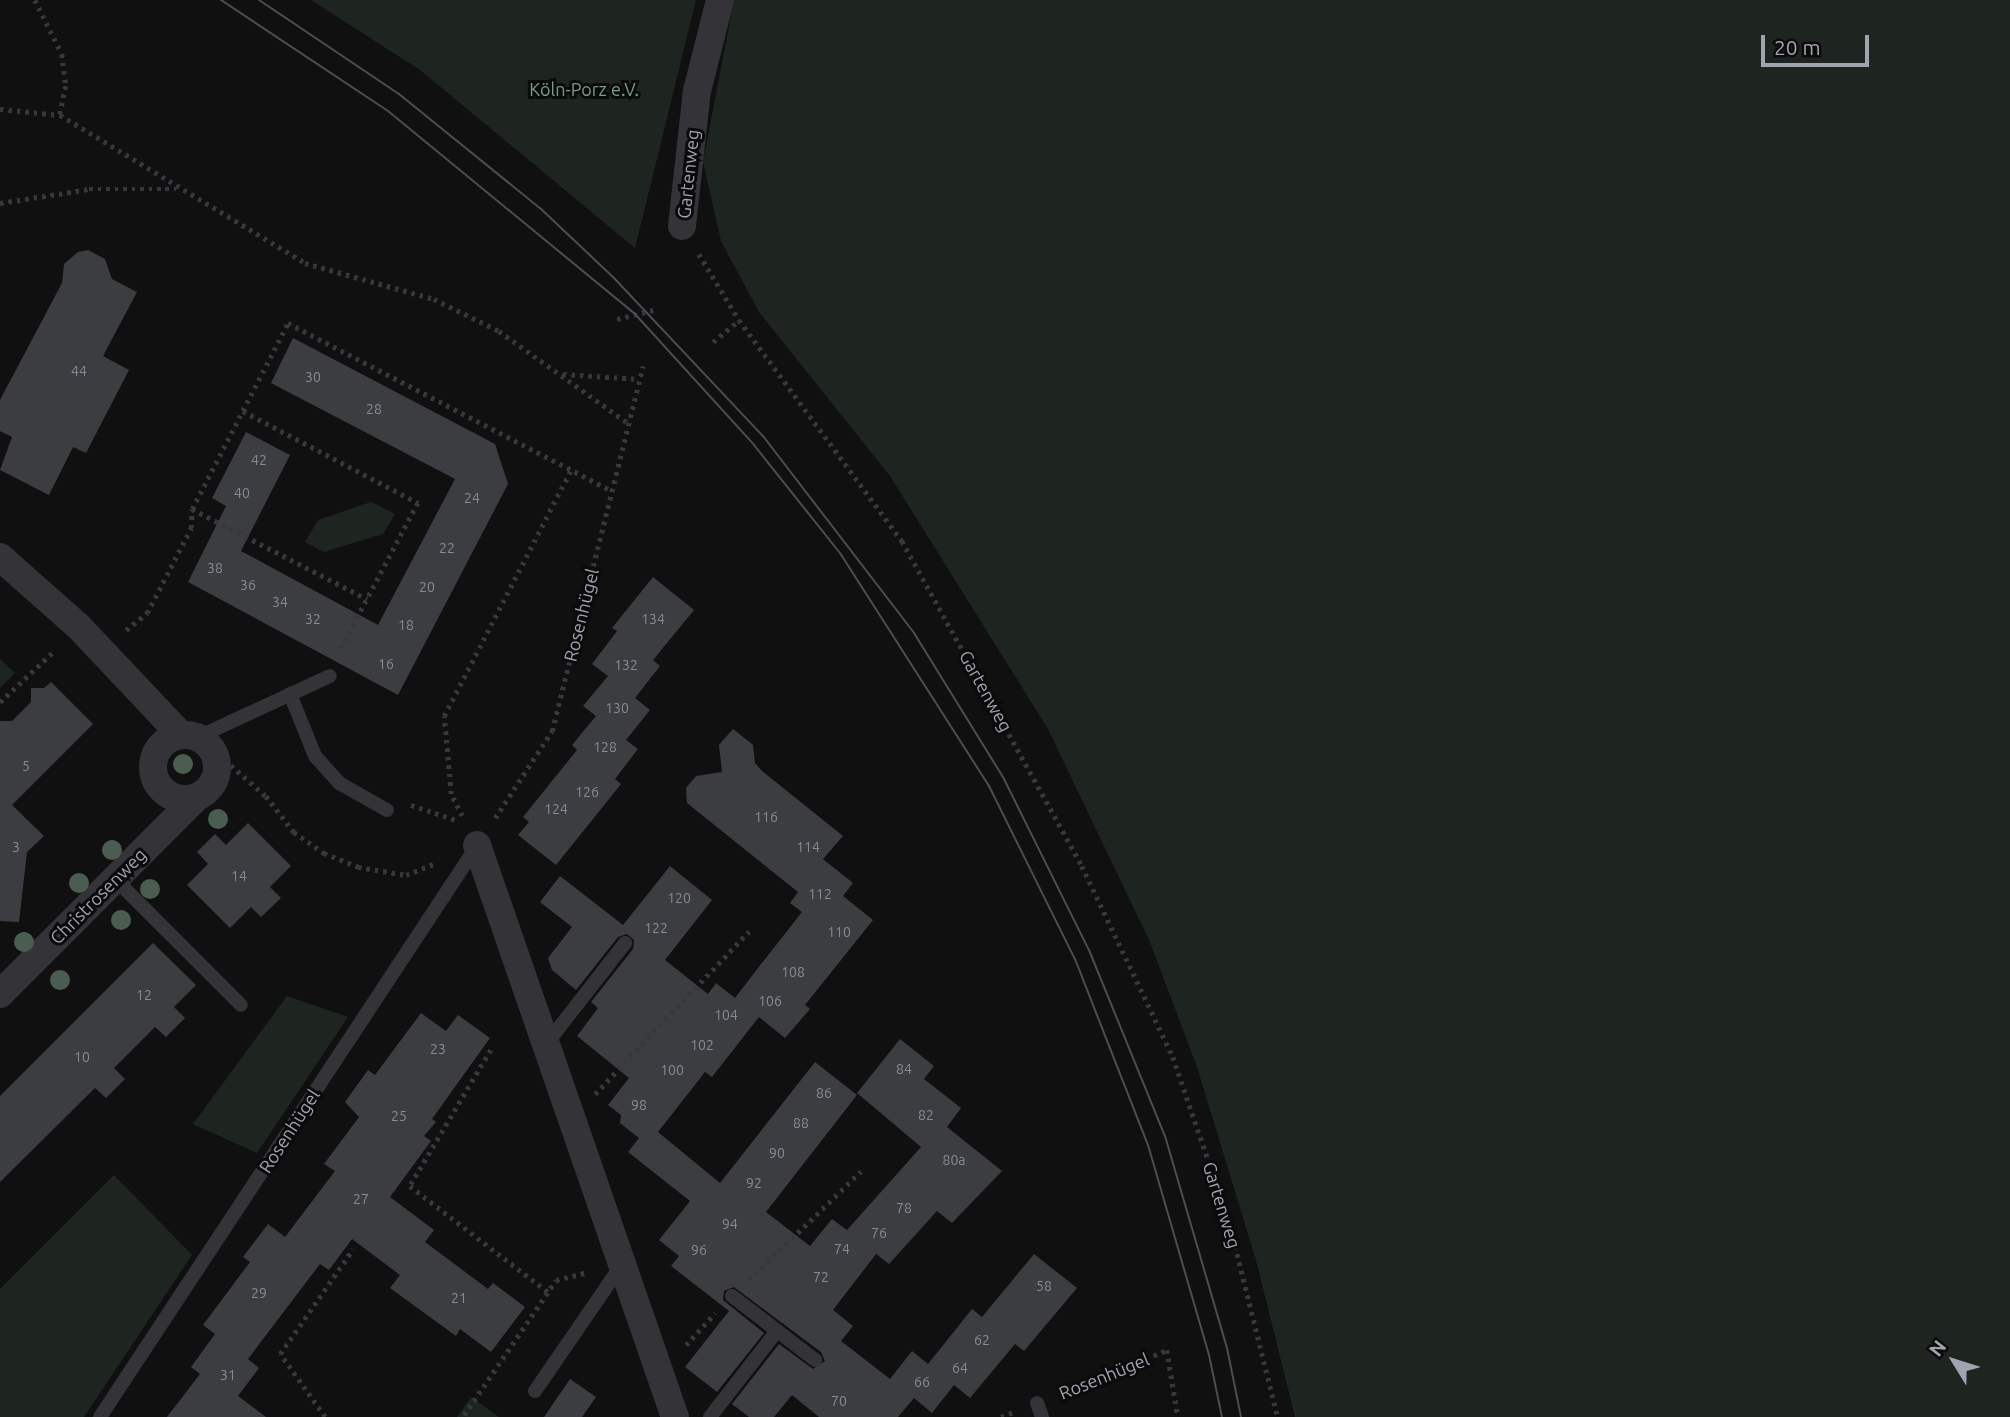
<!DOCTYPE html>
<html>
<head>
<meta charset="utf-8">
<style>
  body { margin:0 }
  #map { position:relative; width:2010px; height:1417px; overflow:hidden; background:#101011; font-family:Ubuntu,sans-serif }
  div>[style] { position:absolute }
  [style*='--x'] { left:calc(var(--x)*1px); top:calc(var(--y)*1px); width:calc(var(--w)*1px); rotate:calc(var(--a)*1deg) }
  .green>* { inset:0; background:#1e2521 }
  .building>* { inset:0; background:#3c3d41 }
  .path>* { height:4.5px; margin-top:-2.25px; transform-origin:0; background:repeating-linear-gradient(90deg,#37373d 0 3.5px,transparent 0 8.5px) }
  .service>* { height:14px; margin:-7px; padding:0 7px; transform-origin:7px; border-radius:7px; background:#333338 }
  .minor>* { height:28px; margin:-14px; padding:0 14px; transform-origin:14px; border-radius:14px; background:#333338 }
  .minor>.ring { margin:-14px; padding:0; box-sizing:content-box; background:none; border:28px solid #333338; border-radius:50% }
  .tram>* { height:2px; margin:-1px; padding:0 1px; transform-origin:1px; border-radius:1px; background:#4c4c53 }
  .trees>* { width:20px; height:20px; margin:-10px; border-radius:50%; background:#4a5d50 }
  span { translate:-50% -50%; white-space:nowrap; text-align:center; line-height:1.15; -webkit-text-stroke:6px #0b0b0c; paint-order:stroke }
  .number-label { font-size:14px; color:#888a95 }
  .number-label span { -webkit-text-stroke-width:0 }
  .park-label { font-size:18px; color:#799c83 }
  .street-label { font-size:18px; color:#a2a3b1 }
  .north { position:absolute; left:1919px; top:1326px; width:70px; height:70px; -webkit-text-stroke:5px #0b0b0c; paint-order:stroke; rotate:308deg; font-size:19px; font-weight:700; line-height:28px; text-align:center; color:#a2a3b1 }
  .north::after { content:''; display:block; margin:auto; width:24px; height:32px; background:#a2a3b1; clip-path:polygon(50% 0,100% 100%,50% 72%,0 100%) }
  .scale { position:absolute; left:1761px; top:35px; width:108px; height:32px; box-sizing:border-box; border:4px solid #a2a3b1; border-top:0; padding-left:9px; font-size:21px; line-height:24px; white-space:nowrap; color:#a2a3b1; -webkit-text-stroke:5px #0b0b0c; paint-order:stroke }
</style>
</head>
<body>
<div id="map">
  <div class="green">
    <div style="clip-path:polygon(311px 0,696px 0,635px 248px,420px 70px)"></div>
    <div style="clip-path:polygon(734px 0,2010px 0,2010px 1417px,1295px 1417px,1256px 1260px,1197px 1067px,1150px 942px,1048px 729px,890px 476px,759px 312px,721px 241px,703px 162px)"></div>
    <div style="clip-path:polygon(371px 502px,395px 514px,383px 534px,324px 552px,305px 542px,318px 520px)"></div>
    <div style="clip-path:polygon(0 659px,15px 673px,0 688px)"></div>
    <div style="clip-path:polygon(287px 996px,348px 1017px,257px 1153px,193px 1124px)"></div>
    <div style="clip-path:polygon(114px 1175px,192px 1255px,84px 1417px,0 1417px,0 1289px)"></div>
    <div style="clip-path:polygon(471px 1397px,499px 1417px,457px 1417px)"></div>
  </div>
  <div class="building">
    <div style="clip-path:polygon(88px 250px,105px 259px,112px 279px,137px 292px,103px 356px,129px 370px,86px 453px,73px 447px,49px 495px,0 470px,12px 437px,0 431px,0 400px,62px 283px,64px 264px,78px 252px)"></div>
    <div style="clip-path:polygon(293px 338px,495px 444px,508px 484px,398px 695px,188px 582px,226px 506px,212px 498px,246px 432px,290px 455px,241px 551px,378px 625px,455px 479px,271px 383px)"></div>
    <div style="clip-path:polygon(653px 577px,694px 610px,653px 660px,660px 666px,635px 698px,650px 710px,626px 740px,638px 749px,615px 779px,621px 784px,556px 865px,518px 835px,529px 822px,523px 817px,577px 750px,572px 745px,596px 716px,583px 706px,608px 676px,592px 664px,617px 631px,612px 628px)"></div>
    <div style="clip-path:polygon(51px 682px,93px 724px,12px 805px,44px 836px,27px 852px,19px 922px,0 921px,0 721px,12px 721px,31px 702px,31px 688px,44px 688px)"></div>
    <div style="clip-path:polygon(733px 729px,753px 745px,755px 763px,762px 771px,843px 836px,823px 859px,853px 883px,843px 896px,873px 920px,805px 1005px,810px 1009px,785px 1038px,759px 1017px,712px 1077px,705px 1072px,658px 1132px,720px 1183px,815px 1062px,857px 1095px,766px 1212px,810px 1246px,832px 1219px,847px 1230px,921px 1147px,857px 1093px,900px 1039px,934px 1066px,924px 1079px,961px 1108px,947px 1127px,1002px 1171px,952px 1223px,937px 1211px,889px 1264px,876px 1254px,833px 1310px,853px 1326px,841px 1341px,890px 1379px,912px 1351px,928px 1364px,972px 1309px,982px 1317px,1034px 1254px,1077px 1288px,1024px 1351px,1015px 1344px,970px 1398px,954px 1385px,932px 1413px,914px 1398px,898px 1417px,819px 1417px,792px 1395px,774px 1417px,749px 1417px,732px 1404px,779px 1344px,813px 1369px,825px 1361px,821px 1352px,734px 1287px,724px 1291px,723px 1300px,764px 1333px,717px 1392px,685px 1367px,729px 1311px,671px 1266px,679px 1256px,659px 1240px,690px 1201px,628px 1152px,639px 1138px,620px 1123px,621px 1115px,608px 1105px,629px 1078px,577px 1036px,598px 1008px,591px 1002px,633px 949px,634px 940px,627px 934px,618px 937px,576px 990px,552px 970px,548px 958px,572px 927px,540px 902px,560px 876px,623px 925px,670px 866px,712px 900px,665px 960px,708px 994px,716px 983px,735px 998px,758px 968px,802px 912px,790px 903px,798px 892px,687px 803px,686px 788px,696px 776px,722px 772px,719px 745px)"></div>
    <div style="clip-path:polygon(248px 823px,291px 866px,270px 887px,281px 898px,261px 917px,251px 907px,230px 928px,187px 885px,208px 864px,197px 852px,215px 834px,226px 845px)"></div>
    <div style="clip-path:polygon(153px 943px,196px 985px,174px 1007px,185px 1018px,166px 1037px,155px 1027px,114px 1068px,125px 1079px,106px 1098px,95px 1088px,0 1182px,0 1096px)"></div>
    <div style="clip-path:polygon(421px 1013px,446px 1031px,458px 1015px,490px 1038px,432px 1119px,436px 1122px,424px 1136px,431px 1141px,390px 1197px,434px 1230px,425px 1242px,488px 1289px,493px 1283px,525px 1307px,491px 1352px,460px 1329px,456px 1336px,390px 1288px,400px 1275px,352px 1239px,329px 1270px,320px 1264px,248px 1359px,259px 1368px,238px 1396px,266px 1417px,167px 1417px,200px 1374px,191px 1367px,215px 1334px,203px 1325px,250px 1262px,243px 1257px,268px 1224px,285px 1237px,335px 1171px,324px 1164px,359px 1117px,345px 1102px,368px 1070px,375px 1075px)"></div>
    <div style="clip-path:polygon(570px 1379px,596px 1397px,582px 1417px,544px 1417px)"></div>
  </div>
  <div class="path">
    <div style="--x:35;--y:0;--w:60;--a:63.4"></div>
    <div style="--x:62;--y:54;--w:32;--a:83"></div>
    <div style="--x:66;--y:86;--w:30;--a:102"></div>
    <div style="--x:0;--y:109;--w:60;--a:5.7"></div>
    <div style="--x:60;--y:115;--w:286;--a:31.1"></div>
    <div style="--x:305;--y:263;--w:134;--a:15.6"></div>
    <div style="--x:434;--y:299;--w:72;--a:26.2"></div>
    <div style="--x:499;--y:331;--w:158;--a:35.5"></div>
    <div style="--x:0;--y:203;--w:90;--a:-8.9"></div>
    <div style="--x:89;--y:189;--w:87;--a:0"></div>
    <div style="--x:699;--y:254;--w:77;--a:58.8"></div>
    <div style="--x:739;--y:320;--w:275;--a:53.6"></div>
    <div style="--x:902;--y:541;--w:372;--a:61"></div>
    <div style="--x:1082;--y:866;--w:212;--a:64.5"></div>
    <div style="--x:1173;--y:1057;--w:173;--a:71.1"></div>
    <div style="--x:1229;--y:1221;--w:202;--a:76"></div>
    <div style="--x:617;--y:319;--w:41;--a:-14"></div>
    <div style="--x:713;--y:342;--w:34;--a:-40"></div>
    <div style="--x:563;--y:374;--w:76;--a:3.8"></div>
    <div style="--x:243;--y:411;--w:198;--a:27.7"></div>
    <div style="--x:418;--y:503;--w:169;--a:117.9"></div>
    <div style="--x:192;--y:509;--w:197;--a:27.2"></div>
    <div style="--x:126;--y:630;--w:27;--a:-39"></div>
    <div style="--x:147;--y:613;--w:96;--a:-62.6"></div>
    <div style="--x:191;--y:528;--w:19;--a:-87"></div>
    <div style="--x:192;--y:509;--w:209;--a:-62.7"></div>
    <div style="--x:288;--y:323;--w:365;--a:27.4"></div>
    <div style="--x:0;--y:702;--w:76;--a:-43.4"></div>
    <div style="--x:218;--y:754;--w:64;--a:41.2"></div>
    <div style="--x:266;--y:796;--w:46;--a:52.1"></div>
    <div style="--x:294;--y:832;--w:37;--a:35"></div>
    <div style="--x:324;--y:853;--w:37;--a:22"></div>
    <div style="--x:358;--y:867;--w:49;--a:9.5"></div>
    <div style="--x:406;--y:875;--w:29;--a:-22"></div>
    <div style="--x:411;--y:805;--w:47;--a:18.4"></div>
    <div style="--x:462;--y:816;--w:25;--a:-117"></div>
    <div style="--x:451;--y:794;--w:78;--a:-95.1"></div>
    <div style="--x:444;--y:716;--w:277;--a:-62.7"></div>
    <div style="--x:495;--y:818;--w:104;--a:-56.8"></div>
    <div style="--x:552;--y:731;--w:376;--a:-76"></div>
    <div style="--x:491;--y:1050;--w:158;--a:120.8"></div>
    <div style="--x:410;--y:1186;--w:174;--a:37.5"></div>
    <div style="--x:595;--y:1094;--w:224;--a:-46.6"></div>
    <div style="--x:749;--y:1280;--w:156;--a:-44.2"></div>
    <div style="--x:686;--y:1345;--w:43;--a:-47.8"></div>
    <div style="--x:1059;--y:1394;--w:117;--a:-22.2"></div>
    <div style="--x:1167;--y:1350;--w:68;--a:80.7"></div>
    <div style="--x:464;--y:1415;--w:163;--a:-55.7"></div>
    <div style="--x:556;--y:1280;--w:30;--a:-14"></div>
    <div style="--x:325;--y:1417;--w:77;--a:-125.5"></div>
    <div style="--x:280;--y:1354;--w:128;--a:-55.2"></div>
    <div style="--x:1001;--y:1417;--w:16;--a:-22"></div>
  </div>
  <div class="service">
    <div style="--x:290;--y:694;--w:67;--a:68"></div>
    <div style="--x:315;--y:756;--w:36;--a:48"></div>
    <div style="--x:339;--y:783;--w:55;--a:29.4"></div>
    <div style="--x:198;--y:737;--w:145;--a:-24.8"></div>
    <div style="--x:115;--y:879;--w:178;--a:45"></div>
    <div style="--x:547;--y:1043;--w:127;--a:-52"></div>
    <div style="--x:732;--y:1296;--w:105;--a:37.6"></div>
    <div style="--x:535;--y:1391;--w:155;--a:-55.5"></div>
    <div style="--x:1037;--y:1403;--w:15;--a:70"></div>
    <div style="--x:100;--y:1417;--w:684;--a:-56.57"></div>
    <div style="--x:710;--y:1417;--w:109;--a:-52.1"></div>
  </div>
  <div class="minor">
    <div style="--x:682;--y:226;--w:136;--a:-83.7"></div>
    <div style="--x:697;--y:91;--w:94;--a:-75.8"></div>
    <div style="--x:0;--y:557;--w:106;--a:41.5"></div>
    <div style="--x:79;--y:627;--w:149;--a:46.6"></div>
    <div class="ring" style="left:153px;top:735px;width:36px;height:36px"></div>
    <div style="--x:477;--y:845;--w:605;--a:70.91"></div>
    <div style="--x:0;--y:994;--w:277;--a:-45"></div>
  </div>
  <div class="tram">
    <div style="--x:221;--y:0;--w:201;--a:33.6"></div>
    <div style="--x:388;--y:111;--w:320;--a:39.4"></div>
    <div style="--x:635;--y:314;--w:177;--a:47.7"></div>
    <div style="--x:754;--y:445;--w:138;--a:51.5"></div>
    <div style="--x:840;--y:553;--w:277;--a:57.4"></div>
    <div style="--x:989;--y:786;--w:193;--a:63.6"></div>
    <div style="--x:1075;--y:959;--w:200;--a:68.6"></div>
    <div style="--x:1148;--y:1145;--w:219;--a:73.8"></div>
    <div style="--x:1209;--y:1355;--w:63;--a:78.2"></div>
    <div style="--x:259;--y:0;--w:169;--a:33.9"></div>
    <div style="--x:399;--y:94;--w:181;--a:39"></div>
    <div style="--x:540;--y:208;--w:100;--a:43.4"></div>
    <div style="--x:613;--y:277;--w:219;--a:46.7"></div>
    <div style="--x:763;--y:436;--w:248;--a:52.5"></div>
    <div style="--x:914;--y:633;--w:169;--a:58.3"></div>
    <div style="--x:1003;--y:777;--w:193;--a:63.6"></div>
    <div style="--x:1089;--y:950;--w:201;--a:67.8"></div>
    <div style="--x:1165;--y:1136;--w:221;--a:73.7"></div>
    <div style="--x:1227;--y:1348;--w:70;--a:78.5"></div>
  </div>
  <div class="trees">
    <div style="left:183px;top:764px"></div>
    <div style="left:218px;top:819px"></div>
    <div style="left:112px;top:850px"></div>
    <div style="left:79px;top:883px"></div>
    <div style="left:150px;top:889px"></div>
    <div style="left:121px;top:920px"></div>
    <div style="left:24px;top:942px"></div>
    <div style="left:60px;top:980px"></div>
  </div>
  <div class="number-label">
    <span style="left:79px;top:371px">44</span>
    <span style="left:313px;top:377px">30</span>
    <span style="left:374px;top:409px">28</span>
    <span style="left:259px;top:460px">42</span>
    <span style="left:242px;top:493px">40</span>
    <span style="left:472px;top:498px">24</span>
    <span style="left:447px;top:548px">22</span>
    <span style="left:215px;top:568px">38</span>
    <span style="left:248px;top:585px">36</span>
    <span style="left:427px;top:587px">20</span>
    <span style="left:280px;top:602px">34</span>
    <span style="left:313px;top:619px">32</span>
    <span style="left:653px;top:619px">134</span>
    <span style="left:406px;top:625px">18</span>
    <span style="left:386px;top:664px">16</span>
    <span style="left:626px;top:665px">132</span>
    <span style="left:617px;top:708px">130</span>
    <span style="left:605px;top:747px">128</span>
    <span style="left:26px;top:766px">5</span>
    <span style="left:587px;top:792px">126</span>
    <span style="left:556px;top:809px">124</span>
    <span style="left:766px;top:817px">116</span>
    <span style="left:16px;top:847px">3</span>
    <span style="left:808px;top:847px">114</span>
    <span style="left:239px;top:876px">14</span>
    <span style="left:820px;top:894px">112</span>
    <span style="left:679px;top:898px">120</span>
    <span style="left:656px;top:928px">122</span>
    <span style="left:839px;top:932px">110</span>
    <span style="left:793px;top:972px">108</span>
    <span style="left:144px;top:995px">12</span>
    <span style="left:770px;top:1001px">106</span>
    <span style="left:726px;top:1015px">104</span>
    <span style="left:702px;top:1045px">102</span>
    <span style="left:438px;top:1049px">23</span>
    <span style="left:82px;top:1057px">10</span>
    <span style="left:904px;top:1069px">84</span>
    <span style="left:672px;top:1070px">100</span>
    <span style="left:824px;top:1093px">86</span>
    <span style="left:639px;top:1105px">98</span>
    <span style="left:926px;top:1115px">82</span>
    <span style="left:399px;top:1116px">25</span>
    <span style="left:801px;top:1123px">88</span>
    <span style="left:777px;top:1153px">90</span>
    <span style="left:954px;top:1160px">80a</span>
    <span style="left:754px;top:1183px">92</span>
    <span style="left:361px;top:1199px">27</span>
    <span style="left:904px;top:1208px">78</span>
    <span style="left:730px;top:1224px">94</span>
    <span style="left:879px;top:1233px">76</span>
    <span style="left:842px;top:1249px">74</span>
    <span style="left:699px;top:1250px">96</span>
    <span style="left:821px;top:1277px">72</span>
    <span style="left:1044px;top:1286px">58</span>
    <span style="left:259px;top:1293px">29</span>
    <span style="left:459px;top:1298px">21</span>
    <span style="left:982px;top:1340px">62</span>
    <span style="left:960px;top:1368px">64</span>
    <span style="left:228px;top:1375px">31</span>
    <span style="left:922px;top:1382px">66</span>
    <span style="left:839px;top:1401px">70</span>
  </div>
  <div class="park-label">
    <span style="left:584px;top:89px">Köln-Porz e.V.</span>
  </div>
  <div class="street-label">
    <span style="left:688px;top:174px;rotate:-84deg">Gartenweg</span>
    <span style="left:581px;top:615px;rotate:-76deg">Rosenhügel</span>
    <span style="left:986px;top:691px;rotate:61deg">Gartenweg</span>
    <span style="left:98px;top:896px;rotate:-45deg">Christrosenweg</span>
    <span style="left:289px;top:1131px;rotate:-57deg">Rosenhügel</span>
    <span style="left:1222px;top:1205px;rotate:73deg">Gartenweg</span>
    <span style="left:1104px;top:1376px;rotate:-22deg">Rosenhügel</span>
  </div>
  <div class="north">N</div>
  <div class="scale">20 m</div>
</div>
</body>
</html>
